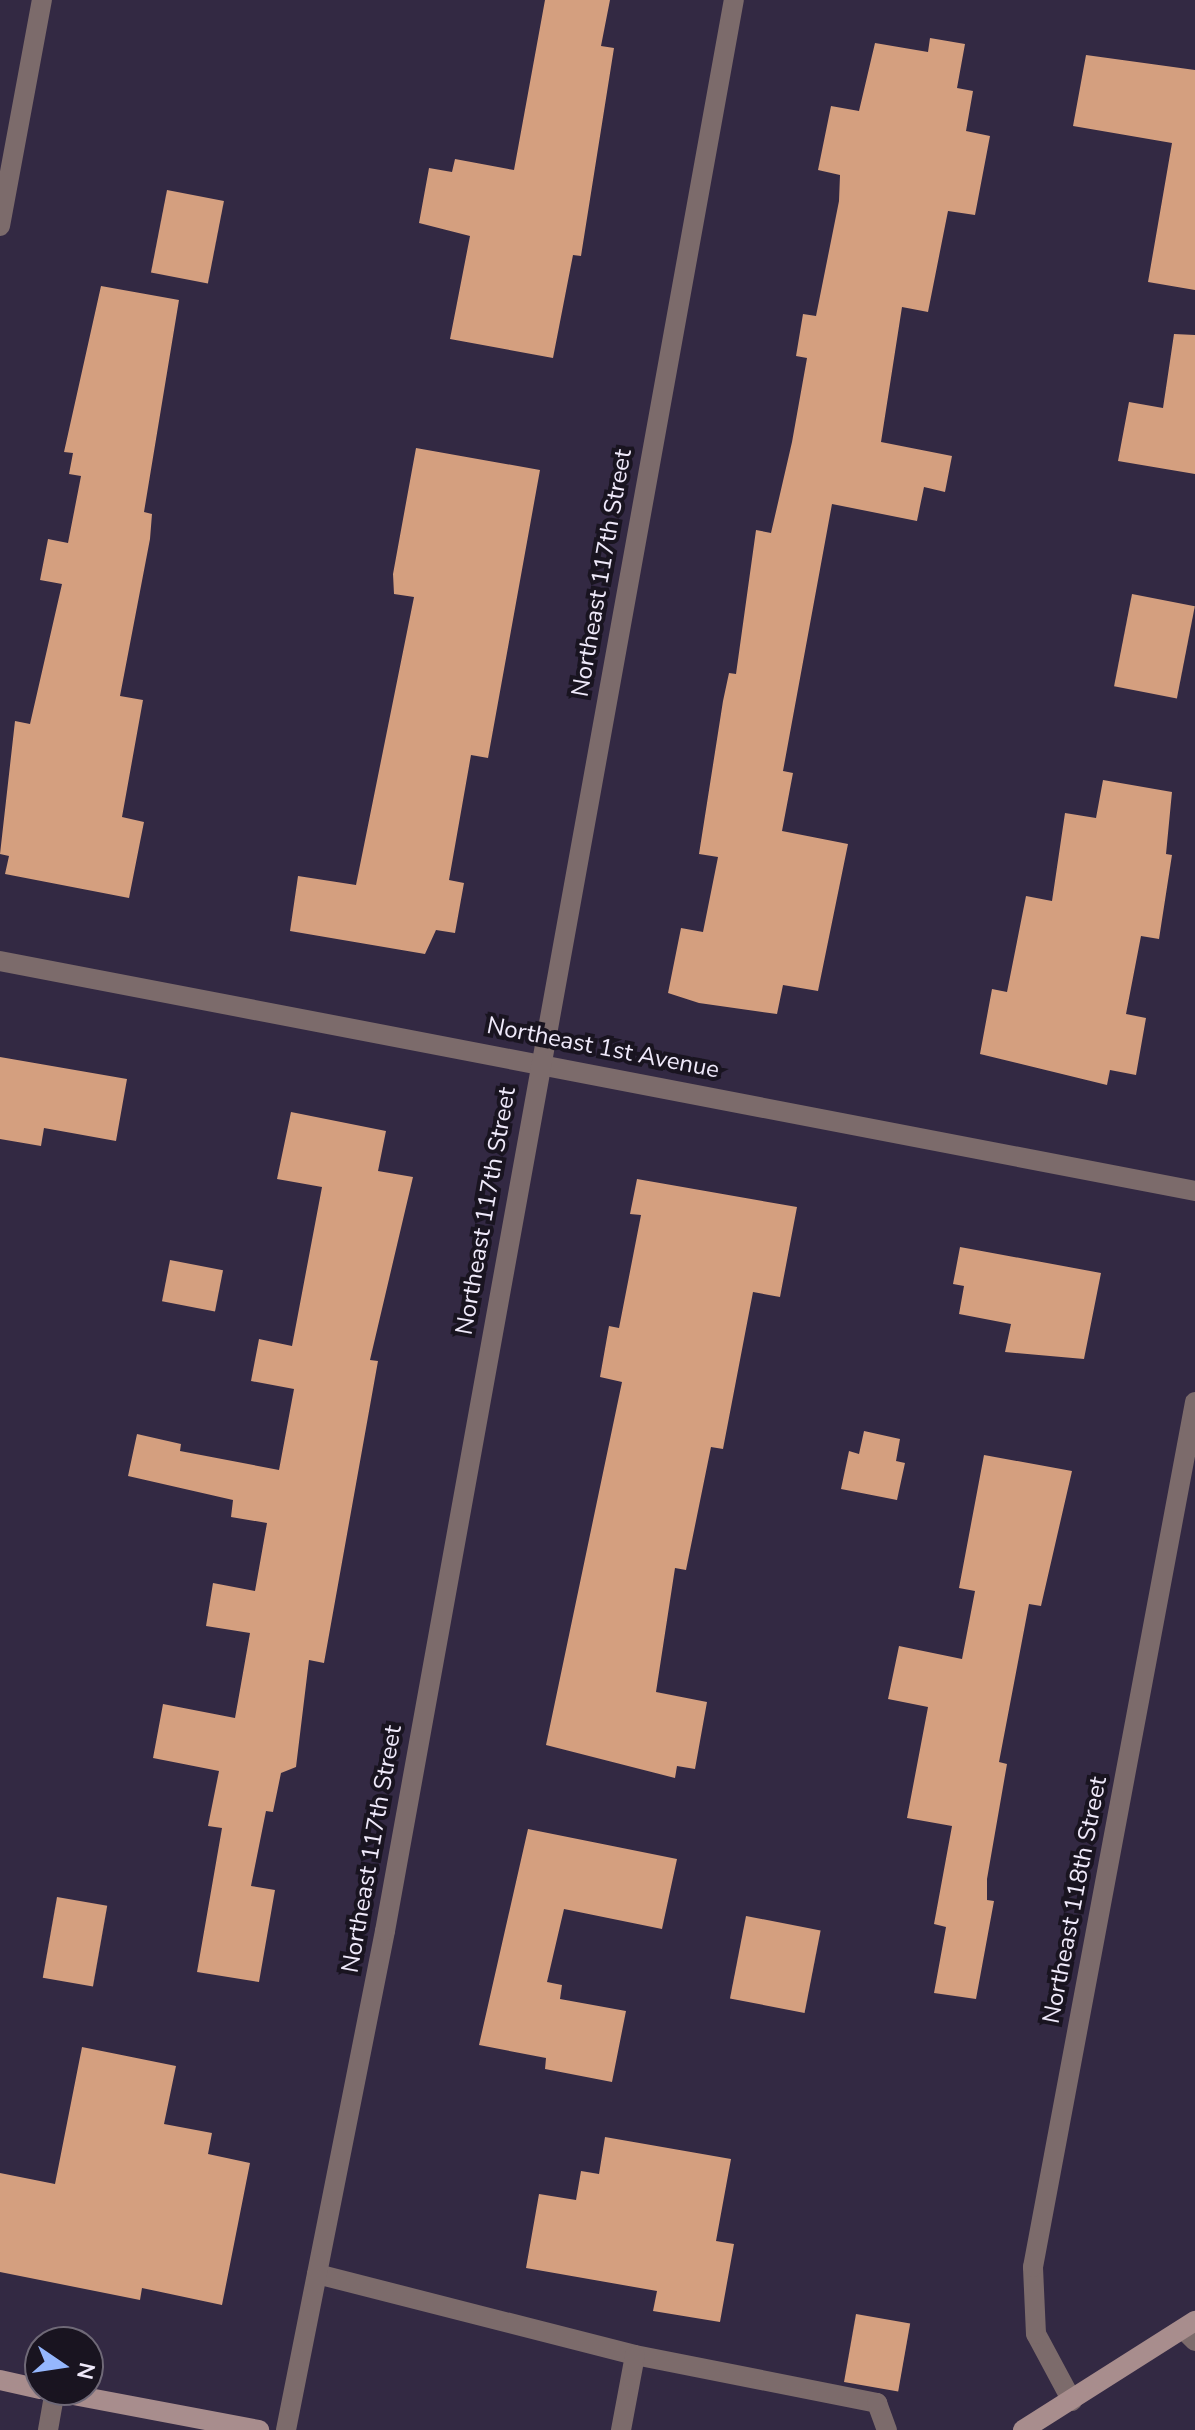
<!DOCTYPE html>
<html>
<head>
<meta charset="utf-8">
<style>
  body { margin:0 }
  #map { position:relative; width:1195px; height:2430px; overflow:hidden; background:#332943; font-family:"Nunito Sans",sans-serif }
  div>[style] { position:absolute }
  [style*='--x'] { left:calc(var(--x)*1px); top:calc(var(--y)*1px); width:calc(var(--w)*1px); rotate:calc(var(--a)*1deg) }
  .building>* { inset:0; background:#d49f7f; transform-origin:0 0 }
  .lane>* { height:20px; margin:-10px; padding:0 10px; transform-origin:10px; border-radius:10px; background:#7c6b6b }
  .street>* { height:20px; margin:-10px; padding:0 10px; transform-origin:10px; border-radius:10px; background:#7c6b6b }
  .secondary>* { height:20px; margin:-10px; padding:0 10px; transform-origin:10px; border-radius:10px; background:#a88d8d }
  span { translate:-50% -50%; white-space:nowrap; text-align:center; line-height:1.15; -webkit-text-stroke:8px #191420; paint-order:stroke }
  .street-label { font-size:24px; color:#efe9fa }
  .north { position:absolute; left:24px; top:2326px; width:80px; height:80px; box-sizing:border-box; background:#191420; border:2px solid #6f6977; border-radius:50%; rotate:103deg; font-size:22px; font-weight:700; line-height:32px; text-align:center; color:#efe9fa }
  .north::after { content:''; display:block; margin:auto; width:28px; height:36px; background:#95b7fd; clip-path:polygon(50% 0,100% 100%,50% 72%,0 100%) }
</style>
</head>
<body>
<div id="map">
  <div class="building">
    <div style="clip-path:polygon(545px 0,610px 0,601px 46px,614px 48px,581px 256px,573px 255px,553px 358px,450px 339px,470px 236px,419px 223px,429px 168px,452px 172px,455px 159px,514px 170px)"></div>
    <div style="clip-path:polygon(930px 38px,965px 44px,957px 88px,973px 91px,966px 131px,990px 136px,975px 215px,948px 211px,928px 312px,902px 307px,881px 442px,952px 456px,945px 492px,924px 487px,917px 521px,832px 504px,783px 771px,793px 773px,782px 831px,848px 844px,818px 991px,783px 985px,777px 1014px,699px 1003px,668px 993px,681px 928px,703px 932px,718px 857px,699px 854px,723px 701px,729px 673px,736px 674px,756px 530px,771px 533px,792px 442px,807px 358px,796px 356px,803px 314px,816px 316px,839px 201px,840px 175px,818px 170px,831px 106px,859px 111px,875px 43px,928px 52px)"></div>
    <div style="clip-path:polygon(1086px 55px,1195px 70px,1195px 290px,1148px 282px,1172px 143px,1073px 126px)"></div>
    <div style="left:167px;top:190px;width:58px;height:84px;rotate:11deg"></div>
    <div style="clip-path:polygon(101px 286px,179px 300px,144px 512px,152px 514px,150px 539px,120px 696px,143px 700px,122px 817px,144px 822px,129px 898px,5px 874px,9px 856px,0 854px,15px 721px,30px 724px,62px 584px,40px 580px,48px 539px,68px 543px,81px 476px,69px 474px,73px 453px,64px 452px)"></div>
    <div style="clip-path:polygon(1174px 334px,1195px 335px,1195px 474px,1118px 461px,1129px 402px,1163px 408px)"></div>
    <div style="clip-path:polygon(416px 448px,540px 470px,488px 758px,471px 755px,449px 880px,464px 883px,455px 933px,436px 930px,425px 954px,290px 931px,298px 876px,356px 885px,414px 597px,394px 594px,393px 574px)"></div>
    <div style="left:1132px;top:594px;width:64px;height:94px;rotate:11deg"></div>
    <div style="clip-path:polygon(1103px 780px,1172px 792px,1166px 854px,1172px 855px,1159px 939px,1141px 936px,1126px 1014px,1146px 1018px,1136px 1075px,1110px 1070px,1107px 1085px,980px 1054px,992px 989px,1007px 992px,1026px 896px,1052px 901px,1065px 813px,1096px 818px)"></div>
    <div style="clip-path:polygon(0 1057px,127px 1079px,116px 1141px,44px 1128px,41px 1146px,0 1139px)"></div>
    <div style="clip-path:polygon(291px 1112px,386px 1131px,378px 1171px,413px 1177px,370px 1360px,378px 1361px,324px 1663px,309px 1660px,296px 1767px,281px 1773px,273px 1812px,266px 1811px,251px 1886px,275px 1890px,259px 1982px,197px 1972px,222px 1828px,208px 1826px,219px 1771px,153px 1758px,163px 1704px,235px 1718px,250px 1633px,206px 1626px,213px 1583px,255px 1591px,267px 1523px,231px 1517px,233px 1500px,128px 1476px,137px 1434px,181px 1444px,180px 1451px,279px 1470px,294px 1389px,251px 1381px,259px 1339px,292px 1346px,322px 1187px,277px 1179px)"></div>
    <div style="clip-path:polygon(637px 1179px,797px 1207px,780px 1297px,753px 1292px,723px 1449px,711px 1447px,686px 1570px,675px 1568px,656px 1692px,707px 1702px,695px 1769px,677px 1766px,675px 1778px,546px 1745px,622px 1382px,600px 1377px,609px 1326px,619px 1328px,641px 1215px,630px 1214px)"></div>
    <div style="clip-path:polygon(960px 1247px,1101px 1273px,1084px 1359px,1005px 1352px,1011px 1324px,959px 1314px,964px 1286px,953px 1284px)"></div>
    <div style="left:170px;top:1260px;width:54px;height:42px;rotate:11deg"></div>
    <div style="clip-path:polygon(864px 1431px,900px 1439px,896px 1461px,905px 1463px,897px 1500px,841px 1489px,849px 1451px,859px 1454px)"></div>
    <div style="clip-path:polygon(984px 1455px,1072px 1471px,1041px 1606px,1029px 1604px,999px 1762px,1007px 1764px,987px 1879px,987px 1900px,994px 1901px,976px 1999px,934px 1993px,946px 1927px,934px 1924px,952px 1826px,907px 1818px,928px 1707px,888px 1699px,899px 1646px,962px 1659px,975px 1591px,959px 1588px)"></div>
    <div style="clip-path:polygon(528px 1829px,677px 1859px,662px 1929px,564px 1909px,547px 1982px,562px 1985px,560px 1999px,626px 2011px,612px 2082px,545px 2069px,546px 2058px,479px 2045px)"></div>
    <div style="left:57px;top:1897px;width:51px;height:82px;rotate:10deg"></div>
    <div style="left:746px;top:1916px;width:76px;height:84px;rotate:11deg"></div>
    <div style="clip-path:polygon(82px 2047px,176px 2066px,164px 2124px,212px 2133px,208px 2154px,250px 2163px,222px 2305px,142px 2288px,140px 2300px,0 2272px,0 2173px,55px 2184px)"></div>
    <div style="clip-path:polygon(605px 2137px,731px 2159px,716px 2241px,734px 2244px,720px 2322px,653px 2311px,657px 2291px,526px 2268px,539px 2194px,576px 2200px,581px 2171px,599px 2174px)"></div>
    <div style="left:856px;top:2314px;width:55px;height:69px;rotate:10deg"></div>
  </div>
  <div class="lane">
    <div style="--x:317;--y:2274;--w:328;--a:14.3"></div>
    <div style="--x:635;--y:2355;--w:247;--a:11.2"></div>
    <div style="--x:877;--y:2403;--w:29;--a:70"></div>
    <div style="--x:1183;--y:2329;--w:17;--a:45"></div>
    <div style="--x:621;--y:2430;--w:76;--a:-79.4"></div>
  </div>
  <div class="street">
    <div style="--x:0;--y:226;--w:230;--a:-79.5"></div>
    <div style="--x:0;--y:961;--w:1217;--a:10.89"></div>
    <div style="--x:1072;--y:2401;--w:76;--a:-118.2"></div>
    <div style="--x:1036;--y:2334;--w:67;--a:-92.6"></div>
    <div style="--x:1033;--y:2267;--w:880;--a:-79.39"></div>
    <div style="--x:48;--y:2430;--w:39;--a:-80"></div>
    <div style="--x:286;--y:2430;--w:509;--a:-78.78"></div>
    <div style="--x:385;--y:1931;--w:1962;--a:-79.76"></div>
  </div>
  <div class="secondary">
    <div style="--x:0;--y:2380;--w:41;--a:12.7"></div>
    <div style="--x:47;--y:2390;--w:216;--a:10.7"></div>
    <div style="--x:1023;--y:2430;--w:204;--a:-32.4"></div>
  </div>
  <div class="street-label">
    <span style="left:602px;top:573px;rotate:-80deg">Northeast 117th Street</span>
    <span style="left:603px;top:1048px;rotate:11deg">Northeast 1st Avenue</span>
    <span style="left:486px;top:1211px;rotate:-80deg">Northeast 117th Street</span>
    <span style="left:372px;top:1849px;rotate:-80deg">Northeast 117th Street</span>
    <span style="left:1075px;top:1900px;rotate:-79deg">Northeast 118th Street</span>
  </div>
  <div class="north">N</div>
</div>
</body>
</html>
